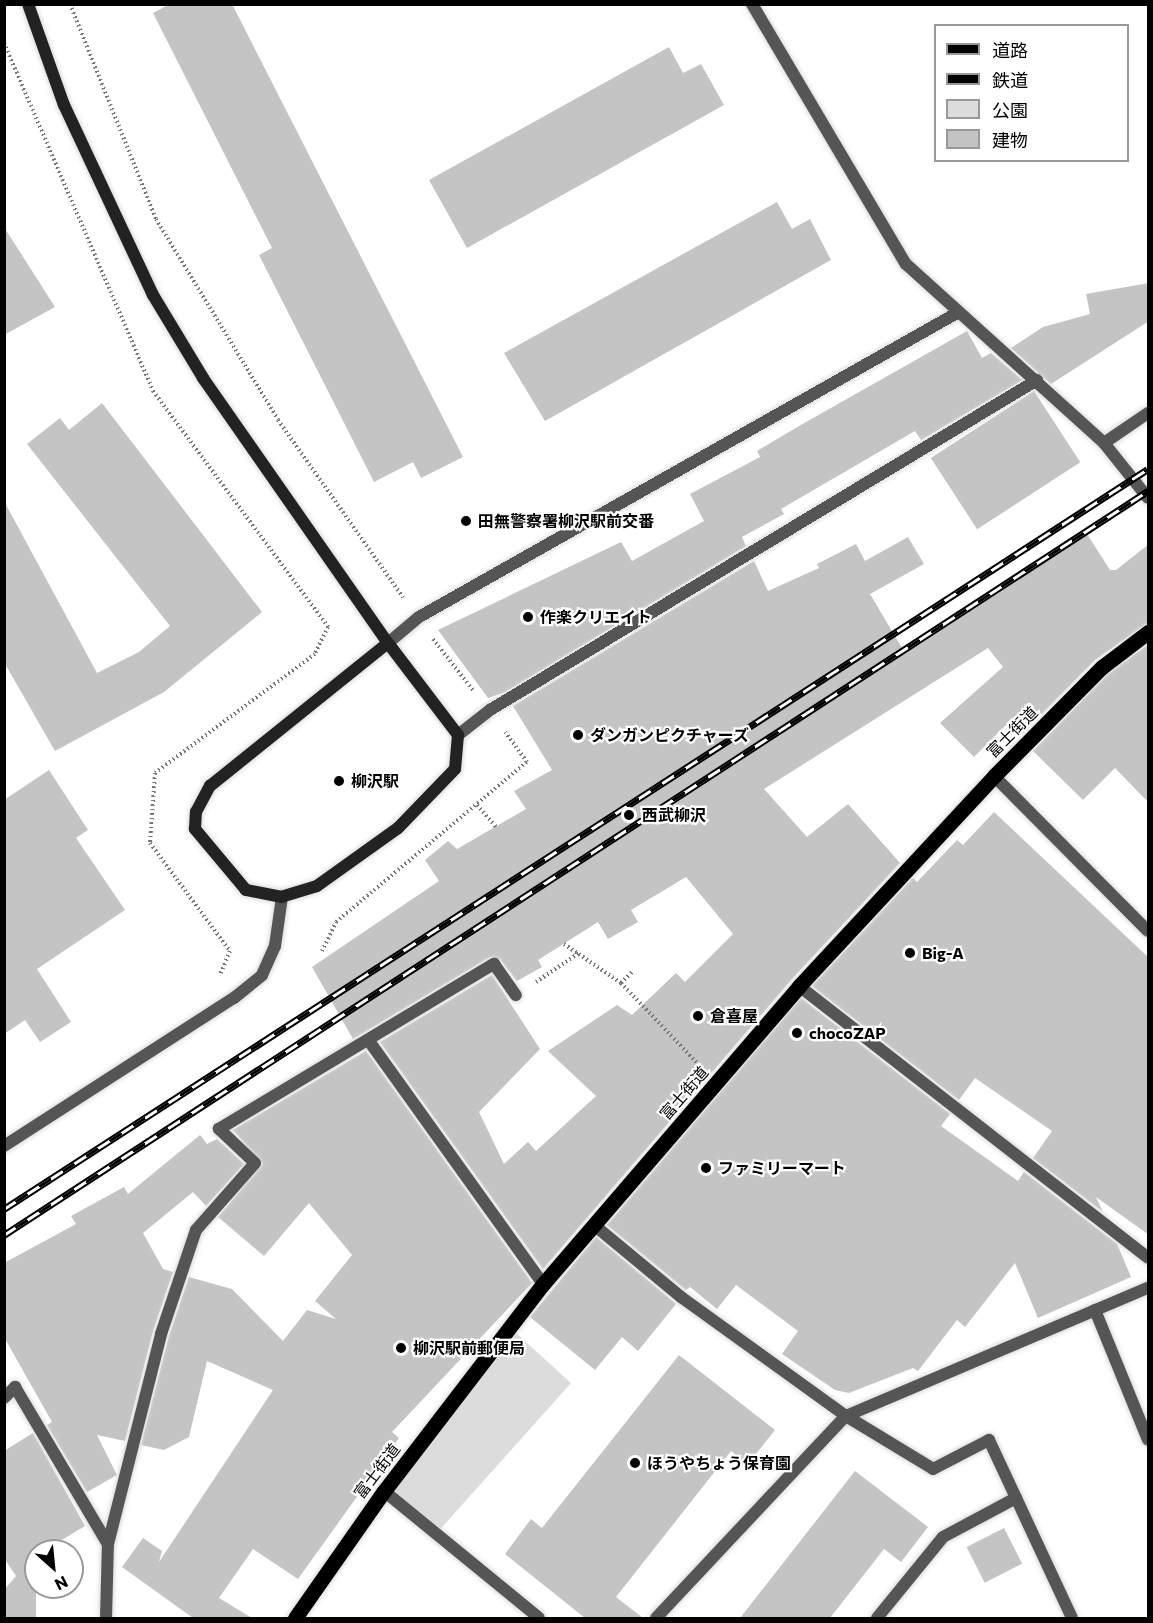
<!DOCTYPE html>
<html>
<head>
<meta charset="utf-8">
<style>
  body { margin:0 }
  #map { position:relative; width:1153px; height:1623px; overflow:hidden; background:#fff; font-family:Commissioner,"Noto Sans JP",sans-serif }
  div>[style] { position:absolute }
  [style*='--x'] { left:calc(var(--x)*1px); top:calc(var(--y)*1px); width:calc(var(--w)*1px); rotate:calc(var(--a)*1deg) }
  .green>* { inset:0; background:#dcdcdc }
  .building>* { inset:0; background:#c4c4c4; transform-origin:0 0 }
  .path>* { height:4px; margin-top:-2px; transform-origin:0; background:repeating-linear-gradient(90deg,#777 0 1.5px,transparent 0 4.5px) }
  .roads { filter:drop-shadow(0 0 2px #dbdbdb) drop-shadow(0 0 2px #dbdbdb) }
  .lane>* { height:12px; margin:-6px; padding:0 6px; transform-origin:6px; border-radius:6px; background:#555 }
  .street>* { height:12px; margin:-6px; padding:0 6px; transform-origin:6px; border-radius:6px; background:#555 }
  .secondary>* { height:12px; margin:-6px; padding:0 6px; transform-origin:6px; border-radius:6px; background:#222 }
  .primary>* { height:15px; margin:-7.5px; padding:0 7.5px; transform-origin:7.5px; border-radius:7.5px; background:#000 }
  .rail>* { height:7px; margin-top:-3.5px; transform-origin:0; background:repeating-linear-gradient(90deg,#fff 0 14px,#000 0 28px); box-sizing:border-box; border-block:2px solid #000 }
  .dots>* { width:16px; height:16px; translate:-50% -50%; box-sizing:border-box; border:3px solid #fff; border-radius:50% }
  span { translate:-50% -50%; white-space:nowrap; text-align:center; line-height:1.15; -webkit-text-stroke:4.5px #fff; paint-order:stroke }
  .poi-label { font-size:16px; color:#000; font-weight:700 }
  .left { translate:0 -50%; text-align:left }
  .street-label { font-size:16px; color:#000 }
  .frame { position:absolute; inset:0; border:6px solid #000; pointer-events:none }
  .legend { position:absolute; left:934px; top:24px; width:195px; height:138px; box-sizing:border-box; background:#fff; border:2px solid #999; margin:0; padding:8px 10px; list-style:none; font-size:18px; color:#000 }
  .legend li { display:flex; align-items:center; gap:12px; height:30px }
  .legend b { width:30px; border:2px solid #999 }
  .north { position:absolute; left:24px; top:1539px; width:60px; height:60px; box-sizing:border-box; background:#fff; border:2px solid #999; border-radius:50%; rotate:153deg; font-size:16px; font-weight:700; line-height:24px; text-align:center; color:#000 }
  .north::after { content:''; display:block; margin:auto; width:21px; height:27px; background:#000; clip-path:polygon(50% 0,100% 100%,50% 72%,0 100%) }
</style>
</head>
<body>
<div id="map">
  <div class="green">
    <div style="clip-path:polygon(515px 1332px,571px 1383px,436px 1534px,390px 1496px)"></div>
  </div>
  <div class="building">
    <div style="clip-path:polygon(170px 4px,232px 4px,463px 457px,421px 478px,413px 462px,374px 482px,259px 255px,272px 248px,153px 13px)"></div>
    <div style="clip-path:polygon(669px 47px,683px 73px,701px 64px,724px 105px,467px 248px,429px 180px)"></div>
    <div style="clip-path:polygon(777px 202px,792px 229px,810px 219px,831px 260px,545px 421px,504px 353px)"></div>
    <div style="clip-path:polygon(4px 227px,55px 307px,4px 335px)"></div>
    <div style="clip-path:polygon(1149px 283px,1149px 321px,1051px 384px,1011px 348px,1043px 327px,1090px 314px,1086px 294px)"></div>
    <div style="clip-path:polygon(967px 331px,982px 358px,991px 353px,1022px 380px,921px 440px,915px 431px,781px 509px,784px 514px,742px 537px,746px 546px,505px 692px,488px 698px,438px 630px,621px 542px,632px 561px,704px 521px,690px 494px,760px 457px,757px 451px,799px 426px)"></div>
    <div style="left:1034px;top:391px;width:85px;height:123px;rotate:57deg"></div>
    <div style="clip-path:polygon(102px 403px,262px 612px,164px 692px,55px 751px,4px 662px,4px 501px,97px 673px,139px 652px,170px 626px,27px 444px,60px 418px,69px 430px)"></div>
    <div style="clip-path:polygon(1087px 534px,1110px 570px,1116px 570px,1149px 544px,1149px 622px,1095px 660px,1019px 737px,1006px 725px,974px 757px,940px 723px,1003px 667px,988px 648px,764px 789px,807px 837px,848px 804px,900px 863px,792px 979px,543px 1269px,380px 1042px,492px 975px,540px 1049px,479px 1112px,504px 1164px,528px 1142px,536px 1151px,596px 1096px,548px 1051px,617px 1005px,632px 1015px,676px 973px,685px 982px,733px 934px,686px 877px,631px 910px,638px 922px,608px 939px,598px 922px,538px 960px,542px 967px,517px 981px,500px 959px,490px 957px,353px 1039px,312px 967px,439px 881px,425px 860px,448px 841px,457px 849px,526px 809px,514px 791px,552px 770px,513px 706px,754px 561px,768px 591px,819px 568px,817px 564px,856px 544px,865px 561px,908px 537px,924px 564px,870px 594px,905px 653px)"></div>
    <div style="clip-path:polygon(1149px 644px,1149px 803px,1115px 768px,1083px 800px,1033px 751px,1108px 674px)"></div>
    <div style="clip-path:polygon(49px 770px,88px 830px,76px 838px,125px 910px,37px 969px,71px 1022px,40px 1042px,25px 1020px,4px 1034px,4px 800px)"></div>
    <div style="clip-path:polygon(994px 812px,1149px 958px,1149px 1235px,1096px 1197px,1103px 1212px,1033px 1158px,1052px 1131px,975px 1078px,959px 1100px,812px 986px,913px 878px,917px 882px,957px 840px,963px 845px)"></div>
    <div style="clip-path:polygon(801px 998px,950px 1114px,941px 1126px,1018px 1181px,1024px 1172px,1117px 1244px,1131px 1277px,1038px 1318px,1015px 1263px,965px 1327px,957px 1320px,918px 1371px,913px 1368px,849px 1393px,835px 1390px,782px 1354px,798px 1331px,736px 1285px,717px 1309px,690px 1287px,686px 1290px,607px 1225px)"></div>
    <div style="clip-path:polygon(366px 1051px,532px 1283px,392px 1432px,399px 1438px,298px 1579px,253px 1549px,219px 1598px,252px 1618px,193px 1618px,122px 1567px,143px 1538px,162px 1551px,159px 1562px,273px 1390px,207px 1361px,189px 1437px,164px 1450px,141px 1445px,169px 1336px,189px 1277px,232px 1289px,283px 1341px,307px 1310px,336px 1319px,315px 1301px,352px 1255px,309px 1203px,264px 1256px,218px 1217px,263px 1164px,233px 1130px)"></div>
    <div style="clip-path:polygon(200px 1135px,207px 1144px,217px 1139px,244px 1164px,206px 1206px,193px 1192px,143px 1233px,163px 1269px,173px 1272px,153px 1331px,125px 1441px,97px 1435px,117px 1475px,87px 1492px,47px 1425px,52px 1422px,4px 1337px,4px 1263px,76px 1224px,71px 1216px,124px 1187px,128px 1194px)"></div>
    <div style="clip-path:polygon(596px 1237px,676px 1304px,638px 1351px,622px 1337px,595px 1370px,530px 1317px)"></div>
    <div style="clip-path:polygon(679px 1355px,775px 1430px,748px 1464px,731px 1451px,616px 1597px,643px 1618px,585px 1618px,505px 1554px,531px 1519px,542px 1528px)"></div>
    <div style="clip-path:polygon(33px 1433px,85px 1526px,60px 1541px,66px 1551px,36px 1551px,36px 1618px,4px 1618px,4px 1590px,16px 1576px,4px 1558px,4px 1451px)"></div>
    <div style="clip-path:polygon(855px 1471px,928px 1527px,901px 1562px,884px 1549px,830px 1618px,740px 1618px)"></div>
    <div style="left:1004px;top:1528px;width:40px;height:42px;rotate:63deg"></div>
  </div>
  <div class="path">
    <div style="--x:70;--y:4;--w:232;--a:68.2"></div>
    <div style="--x:156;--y:219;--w:235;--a:58.7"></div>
    <div style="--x:278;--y:420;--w:217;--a:54.8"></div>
    <div style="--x:4;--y:43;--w:379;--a:66.8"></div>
    <div style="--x:153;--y:391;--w:294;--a:53.4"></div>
    <div style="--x:328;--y:627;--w:30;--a:116"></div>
    <div style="--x:315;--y:654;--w:199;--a:143.4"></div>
    <div style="--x:155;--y:773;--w:70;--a:94.1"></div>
    <div style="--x:150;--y:843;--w:134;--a:53.5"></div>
    <div style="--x:230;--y:951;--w:26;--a:113"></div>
    <div style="--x:433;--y:639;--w:65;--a:51.9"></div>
    <div style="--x:477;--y:805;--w:29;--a:49"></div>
    <div style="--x:564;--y:944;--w:69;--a:34.4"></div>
    <div style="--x:621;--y:983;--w:113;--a:46.4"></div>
    <div style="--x:322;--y:951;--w:32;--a:-64"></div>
    <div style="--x:336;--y:922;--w:249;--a:-40"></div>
    <div style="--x:527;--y:762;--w:37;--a:-126"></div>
    <div style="--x:536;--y:982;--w:52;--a:-34"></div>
    <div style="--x:621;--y:983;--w:17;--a:-45"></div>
  </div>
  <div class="roads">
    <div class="lane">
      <div style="--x:458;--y:735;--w:41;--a:-38"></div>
      <div style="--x:490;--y:710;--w:639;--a:-31.1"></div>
      <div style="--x:799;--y:986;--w:442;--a:37.9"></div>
      <div style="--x:219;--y:1129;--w:321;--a:-31"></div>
      <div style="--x:494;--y:964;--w:38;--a:55"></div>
      <div style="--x:1095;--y:1310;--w:140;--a:67.8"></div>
      <div style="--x:4;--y:1398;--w:16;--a:-45"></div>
      <div style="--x:15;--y:1387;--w:182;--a:59.4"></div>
      <div style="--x:877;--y:1618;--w:104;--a:-50.8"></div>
      <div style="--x:943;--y:1537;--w:83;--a:-28.1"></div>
    </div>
    <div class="street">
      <div style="--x:752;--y:4;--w:302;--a:59.4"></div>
      <div style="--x:906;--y:264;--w:267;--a:42.1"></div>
      <div style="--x:1104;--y:443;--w:70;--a:51.3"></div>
      <div style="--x:1104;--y:443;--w:53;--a:-34.3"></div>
      <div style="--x:388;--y:643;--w:40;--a:-40"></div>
      <div style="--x:419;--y:617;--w:618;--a:-29.47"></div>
      <div style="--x:994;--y:776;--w:218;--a:45.2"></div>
      <div style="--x:369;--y:1041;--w:299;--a:54.4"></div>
      <div style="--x:4;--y:1146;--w:274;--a:-32.8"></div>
      <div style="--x:234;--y:998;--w:36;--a:-39"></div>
      <div style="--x:262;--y:975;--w:32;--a:-66"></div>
      <div style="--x:275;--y:946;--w:49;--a:-81.9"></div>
      <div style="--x:594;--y:1225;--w:113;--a:39.6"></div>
      <div style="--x:681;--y:1297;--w:203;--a:35.8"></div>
      <div style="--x:846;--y:1416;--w:328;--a:-23"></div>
      <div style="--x:384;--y:1491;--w:200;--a:39.3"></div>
      <div style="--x:106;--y:1618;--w:74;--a:-88.5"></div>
      <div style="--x:108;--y:1544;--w:217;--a:-75.8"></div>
      <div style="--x:161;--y:1334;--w:110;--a:-71.4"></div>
      <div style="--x:196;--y:1230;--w:89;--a:-48.6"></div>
      <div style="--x:255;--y:1163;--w:50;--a:-136.6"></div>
      <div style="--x:656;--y:1618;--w:277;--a:-46.8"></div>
      <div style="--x:846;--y:1416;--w:102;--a:31.3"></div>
      <div style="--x:933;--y:1469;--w:63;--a:-27.4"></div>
      <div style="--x:989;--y:1440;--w:196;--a:65"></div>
    </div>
    <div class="secondary">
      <div style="--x:28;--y:4;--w:107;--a:70.4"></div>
      <div style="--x:64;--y:105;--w:210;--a:64.9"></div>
      <div style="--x:153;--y:295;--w:97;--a:58.9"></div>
      <div style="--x:203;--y:378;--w:323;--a:55.1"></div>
      <div style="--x:388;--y:643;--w:116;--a:52.7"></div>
      <div style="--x:458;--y:735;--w:34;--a:95"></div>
      <div style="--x:455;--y:769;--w:82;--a:134"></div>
      <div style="--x:398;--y:828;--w:100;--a:144.4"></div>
      <div style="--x:317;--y:886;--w:37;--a:163"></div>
      <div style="--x:282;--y:897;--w:37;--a:-169"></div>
      <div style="--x:246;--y:890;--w:80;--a:-129.9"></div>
      <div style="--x:195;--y:829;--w:17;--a:-87"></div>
      <div style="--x:196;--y:812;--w:30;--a:-62"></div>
      <div style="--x:210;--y:786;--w:228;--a:-38.8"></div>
    </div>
    <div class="primary">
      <div style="--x:295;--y:1618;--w:155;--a:-55"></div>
      <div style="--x:384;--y:1491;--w:261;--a:-52.5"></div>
      <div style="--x:543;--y:1284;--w:393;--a:-49.3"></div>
      <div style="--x:799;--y:986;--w:287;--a:-47.1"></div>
      <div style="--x:994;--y:776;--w:153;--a:-45.3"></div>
      <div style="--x:1102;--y:667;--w:58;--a:-37.3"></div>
    </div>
  </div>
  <div class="rail">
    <div style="--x:4;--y:1209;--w:1362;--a:-32.9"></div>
    <div style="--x:4;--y:1235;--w:1365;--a:-33.04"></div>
  </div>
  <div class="dots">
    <div style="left:466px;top:521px;background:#000"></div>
    <div style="left:528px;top:617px;background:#000"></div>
    <div style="left:578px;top:735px;background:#000"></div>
    <div style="left:339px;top:781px;background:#000"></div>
    <div style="left:629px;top:815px;background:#000"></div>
    <div style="left:910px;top:953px;background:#000"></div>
    <div style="left:698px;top:1016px;background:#000"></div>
    <div style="left:797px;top:1033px;background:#000"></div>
    <div style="left:706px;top:1168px;background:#000"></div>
    <div style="left:401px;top:1348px;background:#000"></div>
    <div style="left:635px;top:1463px;background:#000"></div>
  </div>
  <div class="poi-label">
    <span class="left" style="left:478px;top:521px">田無警察署柳沢駅前交番</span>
    <span class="left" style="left:540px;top:617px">作楽クリエイト</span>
    <span class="left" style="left:590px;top:735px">ダンガンピクチャーズ</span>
    <span class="left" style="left:351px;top:781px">柳沢駅</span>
    <span class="left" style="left:642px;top:815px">西武柳沢</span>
    <span class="left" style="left:922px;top:953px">Big-A</span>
    <span class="left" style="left:710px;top:1016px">倉喜屋</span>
    <span class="left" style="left:809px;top:1033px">chocoZAP</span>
    <span class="left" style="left:718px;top:1168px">ファミリーマート</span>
    <span class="left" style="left:413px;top:1348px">柳沢駅前郵便局</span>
    <span class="left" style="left:647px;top:1463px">ほうやちょう保育園</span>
  </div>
  <div class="street-label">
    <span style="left:1012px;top:732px;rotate:-45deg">富士街道</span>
    <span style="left:684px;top:1093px;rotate:-49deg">富士街道</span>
    <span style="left:377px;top:1471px;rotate:-53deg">富士街道</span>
  </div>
  <div class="frame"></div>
  <ul class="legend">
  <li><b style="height:8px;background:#000"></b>道路</li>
  <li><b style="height:8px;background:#000"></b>鉄道</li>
  <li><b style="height:16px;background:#dcdcdc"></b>公園</li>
  <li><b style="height:16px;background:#c4c4c4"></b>建物</li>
  </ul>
  <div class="north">N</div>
</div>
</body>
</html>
